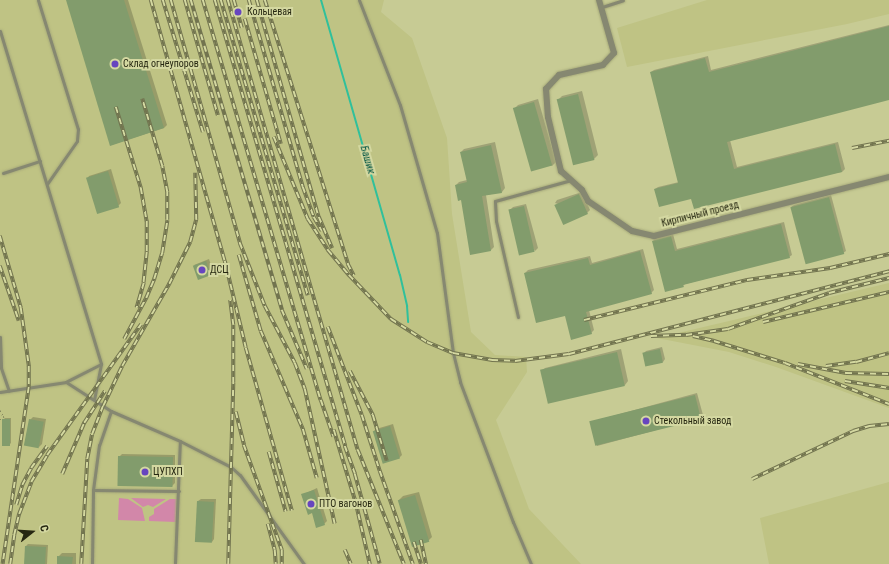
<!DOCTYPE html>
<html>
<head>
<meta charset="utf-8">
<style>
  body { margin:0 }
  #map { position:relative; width:889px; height:564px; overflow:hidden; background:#c7cb94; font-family:"Roboto Condensed",sans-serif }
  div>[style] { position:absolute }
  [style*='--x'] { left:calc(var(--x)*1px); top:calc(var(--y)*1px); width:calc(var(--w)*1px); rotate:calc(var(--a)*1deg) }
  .built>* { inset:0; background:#bfc384 }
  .green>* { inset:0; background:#d287a9 }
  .shadow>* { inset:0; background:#0003 }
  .stream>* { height:2px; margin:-1px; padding:0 1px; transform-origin:1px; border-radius:1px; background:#30c09b }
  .building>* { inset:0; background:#829c6c; transform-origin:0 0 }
  .path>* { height:1.5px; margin-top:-0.75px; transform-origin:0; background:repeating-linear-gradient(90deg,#86895f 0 1px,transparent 0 4px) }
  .roads { filter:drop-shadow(0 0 1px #a7aa7a) drop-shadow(0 0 1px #a7aa7a) }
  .service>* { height:3px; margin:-1.5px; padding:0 1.5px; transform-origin:1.5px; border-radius:1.5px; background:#868871 }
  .minor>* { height:6px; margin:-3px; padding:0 3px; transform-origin:3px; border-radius:3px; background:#868871 }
  .rail>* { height:3.5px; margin-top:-1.75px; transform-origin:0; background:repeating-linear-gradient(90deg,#d4d8a1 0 6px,#72744f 0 12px); box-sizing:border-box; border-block:1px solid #72744f }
  .dots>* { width:11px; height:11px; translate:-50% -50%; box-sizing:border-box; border:2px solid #d4d8a1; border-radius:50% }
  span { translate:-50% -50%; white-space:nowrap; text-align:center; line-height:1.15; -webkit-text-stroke:4px #d4d8a1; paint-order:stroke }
  .poi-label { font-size:10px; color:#262711 }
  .left { translate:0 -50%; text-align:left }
  .street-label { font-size:10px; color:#262711 }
  .water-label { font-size:11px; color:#015441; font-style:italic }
  .north { position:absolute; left:12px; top:512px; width:40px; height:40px; -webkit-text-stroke:3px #d4d8a1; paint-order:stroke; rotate:73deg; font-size:11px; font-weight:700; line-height:16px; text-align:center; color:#262711 }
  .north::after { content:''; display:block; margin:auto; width:14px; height:18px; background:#262711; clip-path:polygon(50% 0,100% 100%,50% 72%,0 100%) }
</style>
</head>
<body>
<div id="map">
  <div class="built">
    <div style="clip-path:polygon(0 0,384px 0,381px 12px,412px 38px,447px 138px,452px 214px,471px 332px,495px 355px,526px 357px,527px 372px,496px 420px,529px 509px,581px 564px,0 564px)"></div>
    <div style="clip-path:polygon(707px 0,889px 0,889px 14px,847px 24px,627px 67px,617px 28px)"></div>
    <div style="clip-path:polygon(889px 283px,889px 408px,776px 367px,729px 352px,657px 338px)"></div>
    <div style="clip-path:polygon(889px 482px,889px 564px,769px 564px,760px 518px)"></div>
  </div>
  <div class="green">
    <div style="clip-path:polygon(119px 498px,128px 499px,142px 508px,145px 521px,118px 520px)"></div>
    <div style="clip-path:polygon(131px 498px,166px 499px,153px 507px,148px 505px,143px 507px)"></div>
    <div style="clip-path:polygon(170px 499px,177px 499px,176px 522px,149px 521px,149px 517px,154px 514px,154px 509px)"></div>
  </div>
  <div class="shadow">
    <div style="clip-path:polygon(68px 0,128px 0,167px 125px,164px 128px,111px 145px)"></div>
    <div style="clip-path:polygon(889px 25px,889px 99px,730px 140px,737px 167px,838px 142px,845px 169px,842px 172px,692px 198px,655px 189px,658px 187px,679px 182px,651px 72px,654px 70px,708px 56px,711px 70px)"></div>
    <div style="clip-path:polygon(582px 91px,598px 155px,594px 159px,574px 164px,558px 100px,562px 96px)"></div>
    <div style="clip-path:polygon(538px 99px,556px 162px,552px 166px,514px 109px,518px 105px)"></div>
    <div style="clip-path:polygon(495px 142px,505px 188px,502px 192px,486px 195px,494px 247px,491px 250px,471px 254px,462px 199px,456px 185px,459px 182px,467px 180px,461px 152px,464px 149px)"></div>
    <div style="clip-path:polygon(111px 169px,121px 203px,118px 206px,87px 179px,89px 176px)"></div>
    <div style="clip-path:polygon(582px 192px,590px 210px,587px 213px,555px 203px,557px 200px)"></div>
    <div style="clip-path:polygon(831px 195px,846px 251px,843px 253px,791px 207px,794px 205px)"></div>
    <div style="clip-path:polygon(526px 204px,538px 248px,535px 251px,510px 210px,513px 207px)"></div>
    <div style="clip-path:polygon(784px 222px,792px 255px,789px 257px,685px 284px,683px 286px,653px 241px,656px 238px,673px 234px,677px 249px)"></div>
    <div style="clip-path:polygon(643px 249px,654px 290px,651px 293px,589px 310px,594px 330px,591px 333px,566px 315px,525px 273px,528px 270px,590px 256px,592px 263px)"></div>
    <div style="clip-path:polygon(209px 259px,213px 271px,210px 274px,194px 265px)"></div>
    <div style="clip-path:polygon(662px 347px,665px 359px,663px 362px,643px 354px,646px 351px)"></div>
    <div style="clip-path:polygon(621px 349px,628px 381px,625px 385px,541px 372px,545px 368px)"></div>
    <div style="clip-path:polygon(697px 393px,703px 415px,701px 418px,597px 446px,591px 424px,594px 421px)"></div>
    <div style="clip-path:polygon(33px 417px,46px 419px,42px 444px,39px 447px,30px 420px)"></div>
    <div style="clip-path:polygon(5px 418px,11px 418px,11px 443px,9px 445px,3px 420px)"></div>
    <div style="clip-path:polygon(393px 424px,402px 455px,399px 458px,374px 431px,376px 429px)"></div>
    <div style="clip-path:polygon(122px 454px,175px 455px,175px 483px,172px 486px,119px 457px)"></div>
    <div style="clip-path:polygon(317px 488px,327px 521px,324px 524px,312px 512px,302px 495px)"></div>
    <div style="clip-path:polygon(419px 492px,432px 537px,428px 541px,399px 500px,403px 496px)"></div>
    <div style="clip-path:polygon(201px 499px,216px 499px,214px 539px,212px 542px,198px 501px)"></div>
    <div style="clip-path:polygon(28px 544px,48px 545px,47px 564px,25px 564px,26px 546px)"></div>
    <div style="clip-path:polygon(62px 553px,76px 553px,76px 564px,58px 564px,58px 557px)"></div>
  </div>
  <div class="stream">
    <div style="--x:321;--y:0;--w:286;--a:74"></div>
    <div style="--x:400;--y:275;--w:32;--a:77"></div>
    <div style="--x:407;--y:306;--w:16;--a:86"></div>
  </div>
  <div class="building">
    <div style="clip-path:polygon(66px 0,124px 0,164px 128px,110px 146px)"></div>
    <div style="clip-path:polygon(889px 26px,889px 100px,727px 142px,734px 169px,835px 144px,842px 172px,694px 209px,691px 199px,659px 207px,654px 189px,678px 183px,650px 72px,705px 58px,709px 72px)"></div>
    <div style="left:578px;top:94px;width:68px;height:22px;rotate:76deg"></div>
    <div style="left:534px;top:102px;width:66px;height:22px;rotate:74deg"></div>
    <div style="clip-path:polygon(491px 145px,502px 193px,482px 196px,491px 251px,470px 255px,461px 200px,458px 201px,455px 185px,467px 182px,460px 152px)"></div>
    <div style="left:108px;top:171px;width:38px;height:23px;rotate:73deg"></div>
    <div style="left:579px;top:194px;width:22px;height:27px;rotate:66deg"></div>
    <div style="left:829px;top:197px;width:59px;height:40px;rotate:75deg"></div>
    <div style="left:524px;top:206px;width:47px;height:16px;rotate:77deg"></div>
    <div style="clip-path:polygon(781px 224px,790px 258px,683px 285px,684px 287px,665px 292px,652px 241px,671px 236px,675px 251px)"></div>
    <div style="clip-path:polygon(640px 251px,652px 294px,586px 312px,592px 334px,571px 340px,565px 316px,536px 323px,524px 273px,588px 258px,590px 265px)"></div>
    <div style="left:206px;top:261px;width:15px;height:14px;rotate:70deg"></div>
    <div style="left:660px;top:349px;width:14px;height:18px;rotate:78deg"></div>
    <div style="left:617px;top:352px;width:35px;height:79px;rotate:77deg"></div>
    <div style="left:695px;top:395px;width:25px;height:109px;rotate:76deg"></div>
    <div style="left:2px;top:419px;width:8px;height:27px"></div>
    <div style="left:29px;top:419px;width:15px;height:27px;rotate:11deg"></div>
    <div style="left:390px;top:426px;width:34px;height:18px;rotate:73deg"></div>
    <div style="left:118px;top:456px;width:55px;height:30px;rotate:1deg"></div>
    <div style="clip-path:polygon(314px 490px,325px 525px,316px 528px,312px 513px,308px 515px,301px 494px)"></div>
    <div style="left:415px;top:495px;width:49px;height:18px;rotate:73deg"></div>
    <div style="left:197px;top:501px;width:17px;height:41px;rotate:3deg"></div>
    <div style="left:25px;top:546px;width:21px;height:18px;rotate:3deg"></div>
    <div style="clip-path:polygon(57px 556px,73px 557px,72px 564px,57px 564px)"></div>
  </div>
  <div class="path">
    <div style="--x:0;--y:411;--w:7;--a:56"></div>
    <div style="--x:4;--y:417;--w:5;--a:143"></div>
  </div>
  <div class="roads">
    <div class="service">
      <div style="--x:38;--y:0;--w:135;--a:72.8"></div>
      <div style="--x:78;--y:129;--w:12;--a:95"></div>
      <div style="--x:77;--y:141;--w:52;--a:124.9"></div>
      <div style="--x:359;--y:0;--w:113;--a:68.7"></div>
      <div style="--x:400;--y:105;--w:133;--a:73.9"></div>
      <div style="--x:437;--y:233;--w:121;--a:82.4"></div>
      <div style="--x:453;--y:353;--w:30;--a:76"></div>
      <div style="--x:460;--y:382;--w:150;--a:69.3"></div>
      <div style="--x:513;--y:522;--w:46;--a:66.8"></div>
      <div style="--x:602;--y:7;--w:22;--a:-18"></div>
      <div style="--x:0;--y:31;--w:348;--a:73.1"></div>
      <div style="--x:101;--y:364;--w:36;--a:101"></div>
      <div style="--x:3;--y:173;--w:39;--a:-18"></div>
      <div style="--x:518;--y:317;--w:98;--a:-102.9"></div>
      <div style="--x:496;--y:221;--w:20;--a:-93"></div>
      <div style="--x:495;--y:201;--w:79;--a:-15.4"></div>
      <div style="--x:0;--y:337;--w:31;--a:88"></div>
      <div style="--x:1;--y:368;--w:24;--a:71"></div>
      <div style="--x:101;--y:364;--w:39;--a:153"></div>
      <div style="--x:66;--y:382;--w:54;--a:32.8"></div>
      <div style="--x:111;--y:411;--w:75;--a:23.5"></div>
      <div style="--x:180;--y:441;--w:57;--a:27"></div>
      <div style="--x:231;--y:467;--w:12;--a:42"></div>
      <div style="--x:240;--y:475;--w:110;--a:54.3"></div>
      <div style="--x:0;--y:392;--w:67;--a:-8.6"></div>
      <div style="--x:111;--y:411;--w:36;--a:109"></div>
      <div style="--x:99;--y:445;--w:45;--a:97.6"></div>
      <div style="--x:93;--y:490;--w:86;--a:0.7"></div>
      <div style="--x:175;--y:563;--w:122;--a:-87.7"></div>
      <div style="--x:92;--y:564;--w:74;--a:-89.2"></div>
    </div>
    <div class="minor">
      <div style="--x:599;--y:0;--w:55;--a:74.2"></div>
      <div style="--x:614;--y:53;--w:16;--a:133"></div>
      <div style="--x:603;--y:65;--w:45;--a:167.2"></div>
      <div style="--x:559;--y:75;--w:19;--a:133"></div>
      <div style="--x:546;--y:89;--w:28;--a:86"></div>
      <div style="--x:548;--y:117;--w:56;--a:76.5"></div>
      <div style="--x:561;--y:171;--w:28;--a:42"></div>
      <div style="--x:582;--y:190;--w:13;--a:61"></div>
      <div style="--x:588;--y:201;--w:53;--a:34.3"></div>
      <div style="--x:632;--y:231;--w:23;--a:13"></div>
      <div style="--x:654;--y:236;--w:242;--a:-14.1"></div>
    </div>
  </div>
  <div class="rail">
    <div style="--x:151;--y:0;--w:271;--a:74.2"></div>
    <div style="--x:225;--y:261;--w:89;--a:76.4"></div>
    <div style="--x:246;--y:348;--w:169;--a:74.2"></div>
    <div style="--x:163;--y:0;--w:138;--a:73.1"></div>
    <div style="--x:171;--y:0;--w:253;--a:74.1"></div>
    <div style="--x:240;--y:243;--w:68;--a:68.4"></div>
    <div style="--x:265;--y:306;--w:64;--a:62.2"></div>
    <div style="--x:295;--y:363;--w:28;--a:69"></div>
    <div style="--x:305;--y:389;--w:138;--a:77.5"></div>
    <div style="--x:185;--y:0;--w:120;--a:74"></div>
    <div style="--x:191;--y:0;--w:323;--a:73.6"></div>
    <div style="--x:282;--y:310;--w:64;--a:67"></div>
    <div style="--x:203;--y:0;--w:417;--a:73.6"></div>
    <div style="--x:321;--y:400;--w:39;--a:71"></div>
    <div style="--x:215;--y:0;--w:465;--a:73.7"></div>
    <div style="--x:345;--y:446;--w:30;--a:70"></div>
    <div style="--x:355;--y:474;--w:93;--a:74.5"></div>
    <div style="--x:221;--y:0;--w:308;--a:73.6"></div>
    <div style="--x:228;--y:0;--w:468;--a:73.9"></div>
    <div style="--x:358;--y:450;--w:123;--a:68"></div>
    <div style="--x:234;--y:0;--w:29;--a:74"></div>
    <div style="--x:249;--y:0;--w:195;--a:73.9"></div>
    <div style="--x:303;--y:187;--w:32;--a:70"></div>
    <div style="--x:314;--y:217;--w:16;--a:60"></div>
    <div style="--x:257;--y:0;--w:226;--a:74.1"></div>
    <div style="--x:319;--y:217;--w:34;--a:67"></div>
    <div style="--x:265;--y:0;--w:277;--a:72.5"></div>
    <div style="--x:348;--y:264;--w:13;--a:63"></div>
    <div style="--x:245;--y:19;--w:130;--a:73.9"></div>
    <div style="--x:116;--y:107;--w:85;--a:72.8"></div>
    <div style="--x:141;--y:188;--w:34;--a:80"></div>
    <div style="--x:147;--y:221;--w:31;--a:90"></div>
    <div style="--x:147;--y:252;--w:31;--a:96"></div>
    <div style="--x:144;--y:283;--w:26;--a:106"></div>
    <div style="--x:274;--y:137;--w:89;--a:67.5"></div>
    <div style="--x:308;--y:219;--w:37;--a:57"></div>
    <div style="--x:328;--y:250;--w:33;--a:50"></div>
    <div style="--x:349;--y:275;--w:61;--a:46.3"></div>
    <div style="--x:391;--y:319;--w:43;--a:32.6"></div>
    <div style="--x:427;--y:342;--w:28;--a:23"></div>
    <div style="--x:453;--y:353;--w:40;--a:10"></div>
    <div style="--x:492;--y:360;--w:23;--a:2"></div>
    <div style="--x:515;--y:361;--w:54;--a:-7.4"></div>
    <div style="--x:569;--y:354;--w:331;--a:-14.5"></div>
    <div style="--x:852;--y:148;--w:38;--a:-11"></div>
    <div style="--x:0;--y:236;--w:75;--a:73.7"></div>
    <div style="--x:21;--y:308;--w:59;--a:82.1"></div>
    <div style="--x:29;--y:366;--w:21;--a:90"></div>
    <div style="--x:29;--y:387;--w:179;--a:98.4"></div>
    <div style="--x:239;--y:255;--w:79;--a:73.9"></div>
    <div style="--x:261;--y:331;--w:107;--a:66.8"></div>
    <div style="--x:303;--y:429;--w:51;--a:74.1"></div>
    <div style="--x:0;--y:266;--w:58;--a:70.9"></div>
    <div style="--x:584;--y:320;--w:168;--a:-13.8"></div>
    <div style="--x:747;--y:280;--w:84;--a:-8.2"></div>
    <div style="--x:830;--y:268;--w:61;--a:-13.3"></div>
    <div style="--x:763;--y:322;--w:130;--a:-13.4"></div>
    <div style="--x:328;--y:327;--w:94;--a:68.9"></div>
    <div style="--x:362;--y:415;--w:59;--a:72.2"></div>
    <div style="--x:380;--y:471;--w:99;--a:70.5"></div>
    <div style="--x:651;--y:336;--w:35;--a:-2"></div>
    <div style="--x:686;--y:335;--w:42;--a:-8.1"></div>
    <div style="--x:728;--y:329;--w:107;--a:-19.6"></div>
    <div style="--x:829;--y:293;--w:62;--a:-14"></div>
    <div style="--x:693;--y:336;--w:22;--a:13"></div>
    <div style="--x:714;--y:341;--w:74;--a:17.2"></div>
    <div style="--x:785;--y:363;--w:112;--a:21.5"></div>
    <div style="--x:124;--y:339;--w:47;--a:-61.8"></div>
    <div style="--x:146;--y:298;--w:21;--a:-67"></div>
    <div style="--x:154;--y:279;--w:27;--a:-73"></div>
    <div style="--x:162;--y:253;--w:33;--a:-81"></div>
    <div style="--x:167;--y:220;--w:28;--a:-90"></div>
    <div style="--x:167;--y:192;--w:26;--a:-101"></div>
    <div style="--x:162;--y:166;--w:70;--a:-106.6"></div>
    <div style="--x:798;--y:364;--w:49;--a:10.6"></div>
    <div style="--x:846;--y:373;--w:43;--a:1.3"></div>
    <div style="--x:826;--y:366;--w:30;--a:-8"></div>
    <div style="--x:856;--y:362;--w:34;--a:-15"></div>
    <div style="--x:350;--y:371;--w:50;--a:62.4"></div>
    <div style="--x:373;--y:415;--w:48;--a:73.1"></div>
    <div style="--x:845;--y:381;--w:45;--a:9"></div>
    <div style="--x:236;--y:412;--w:34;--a:76"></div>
    <div style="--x:244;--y:445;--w:112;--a:70.1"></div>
    <div style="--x:282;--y:550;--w:14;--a:90"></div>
    <div style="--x:334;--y:430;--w:76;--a:73.2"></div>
    <div style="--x:356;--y:503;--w:63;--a:77.1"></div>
    <div style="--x:269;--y:452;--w:62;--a:74.2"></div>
    <div style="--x:62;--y:474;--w:56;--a:-66.7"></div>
    <div style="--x:84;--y:423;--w:38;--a:-57"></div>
    <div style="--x:752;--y:479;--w:112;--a:-25.4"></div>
    <div style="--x:853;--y:431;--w:17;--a:-17"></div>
    <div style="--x:869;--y:426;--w:20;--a:-6"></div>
    <div style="--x:16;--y:505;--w:21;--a:-73"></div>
    <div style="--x:22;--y:485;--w:19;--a:-62"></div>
    <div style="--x:31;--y:468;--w:27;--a:-54"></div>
    <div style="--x:268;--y:524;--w:27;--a:75"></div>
    <div style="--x:275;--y:550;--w:14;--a:86"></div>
    <div style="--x:421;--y:540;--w:25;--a:78"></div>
    <div style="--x:414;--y:542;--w:23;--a:72"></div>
    <div style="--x:345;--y:550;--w:15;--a:67"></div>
    <div style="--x:10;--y:564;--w:29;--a:-82"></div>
    <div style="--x:14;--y:535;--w:22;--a:-77"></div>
    <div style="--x:19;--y:514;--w:34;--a:-69"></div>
    <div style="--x:31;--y:482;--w:31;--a:-59"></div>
    <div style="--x:47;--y:455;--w:161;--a:-54.3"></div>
    <div style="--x:81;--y:564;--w:105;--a:-86.7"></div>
    <div style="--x:87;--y:459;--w:25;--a:-79"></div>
    <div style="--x:92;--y:434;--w:30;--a:-69"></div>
    <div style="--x:103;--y:406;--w:44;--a:-64.6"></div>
    <div style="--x:122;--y:366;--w:95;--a:-60.2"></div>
    <div style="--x:169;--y:284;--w:47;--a:-63.4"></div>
    <div style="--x:190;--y:242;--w:23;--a:-75"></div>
    <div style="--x:196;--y:220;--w:47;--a:-91.2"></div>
    <div style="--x:228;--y:564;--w:181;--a:-88.4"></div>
    <div style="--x:233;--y:383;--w:58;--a:-90"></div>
    <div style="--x:233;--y:325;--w:25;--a:-97"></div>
  </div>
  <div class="dots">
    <div style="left:238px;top:12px;background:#6746bf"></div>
    <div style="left:115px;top:64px;background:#6746bf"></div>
    <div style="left:202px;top:270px;background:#6746bf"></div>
    <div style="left:646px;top:421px;background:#6746bf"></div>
    <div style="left:145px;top:472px;background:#6746bf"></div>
    <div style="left:311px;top:504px;background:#6746bf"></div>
  </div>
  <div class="poi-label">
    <span class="left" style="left:247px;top:12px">Кольцевая</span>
    <span class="left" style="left:123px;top:64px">Склад огнеупоров</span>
    <span class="left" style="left:210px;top:270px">ДСЦ</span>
    <span class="left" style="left:654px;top:421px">Стекольный завод</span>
    <span class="left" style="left:153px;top:472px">ЦУПХП</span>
    <span class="left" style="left:319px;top:504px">ПТО вагонов</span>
  </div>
  <div class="street-label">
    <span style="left:700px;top:214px;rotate:-14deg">Кирпичный проезд</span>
  </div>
  <div class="water-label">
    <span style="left:367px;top:160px;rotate:74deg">Башик</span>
  </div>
  <div class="north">С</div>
</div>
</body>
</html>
